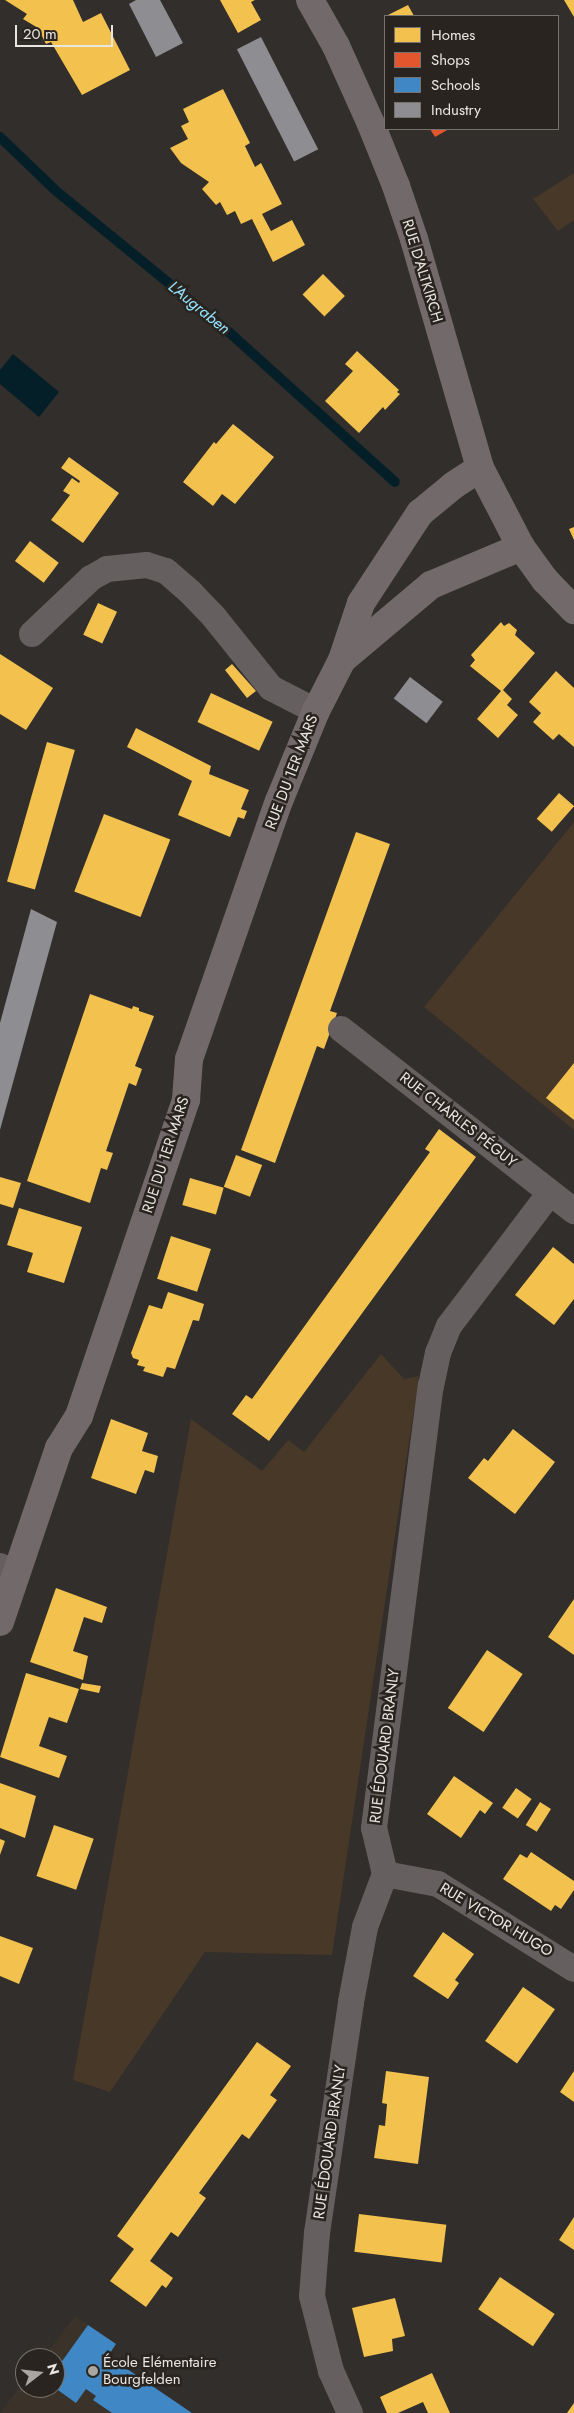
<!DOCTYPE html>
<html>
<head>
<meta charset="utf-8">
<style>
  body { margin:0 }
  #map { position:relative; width:574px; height:2413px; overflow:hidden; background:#312e2b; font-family:Jost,sans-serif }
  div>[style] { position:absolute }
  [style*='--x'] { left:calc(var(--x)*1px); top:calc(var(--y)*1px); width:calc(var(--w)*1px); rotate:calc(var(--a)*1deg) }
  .built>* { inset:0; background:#3b3229 }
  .green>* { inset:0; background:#483828 }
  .water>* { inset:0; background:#041f28 }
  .homes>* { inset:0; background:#f2c14e; transform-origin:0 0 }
  .shops>* { inset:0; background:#e4572e }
  .schools>* { inset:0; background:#3f88c5 }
  .industry>* { inset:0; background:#8d8d92; transform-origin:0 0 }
  .stream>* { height:10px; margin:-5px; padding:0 5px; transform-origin:5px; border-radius:5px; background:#041f28 }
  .minor>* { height:26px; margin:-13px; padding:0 13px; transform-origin:13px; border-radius:13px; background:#665f5f }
  .secondary>* { height:28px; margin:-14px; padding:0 14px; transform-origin:14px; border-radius:14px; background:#726a6a }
  .dots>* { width:14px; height:14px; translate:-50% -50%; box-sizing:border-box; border:2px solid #29241f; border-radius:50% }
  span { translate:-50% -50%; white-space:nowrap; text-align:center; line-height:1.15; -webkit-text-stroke:5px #29241f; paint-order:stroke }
  .street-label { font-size:15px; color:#e9e6e2 }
  .poi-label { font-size:15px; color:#e9e6e2 }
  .left { translate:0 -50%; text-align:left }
  .water-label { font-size:16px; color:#95e4fe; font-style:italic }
  .legend { position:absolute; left:384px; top:15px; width:175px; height:115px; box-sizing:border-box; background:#29241f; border:1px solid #76726d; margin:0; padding:6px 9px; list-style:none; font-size:15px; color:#e9e6e2 }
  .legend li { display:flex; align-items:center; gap:10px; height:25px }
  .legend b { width:25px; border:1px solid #76726d }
  .north { position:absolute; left:15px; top:2348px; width:50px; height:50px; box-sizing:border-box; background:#29241f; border:1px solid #76726d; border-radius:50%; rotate:74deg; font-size:14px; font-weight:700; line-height:20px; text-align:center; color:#e9e6e2 }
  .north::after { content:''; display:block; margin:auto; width:18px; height:22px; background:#a9a6a2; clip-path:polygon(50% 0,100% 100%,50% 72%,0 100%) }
  .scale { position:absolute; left:15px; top:25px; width:98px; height:22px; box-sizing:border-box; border:2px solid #e9e6e2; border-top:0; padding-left:6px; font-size:15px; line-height:18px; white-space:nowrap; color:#e9e6e2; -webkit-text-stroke:4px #29241f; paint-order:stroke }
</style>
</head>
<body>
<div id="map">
  <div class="built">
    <div style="clip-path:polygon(75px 2316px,116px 2344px,109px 2356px,192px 2413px,0 2413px,25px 2380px,25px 2388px,55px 2388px,55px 2358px,43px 2358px)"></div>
  </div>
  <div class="green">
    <div style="clip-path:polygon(574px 173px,574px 220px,558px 231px,533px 199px)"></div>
    <div style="clip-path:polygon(574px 822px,574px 1130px,424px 1007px)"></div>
    <div style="clip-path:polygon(381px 1354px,404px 1379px,419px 1376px,332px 1955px,205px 1952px,110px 2092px,73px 2080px,191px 1419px,262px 1471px,288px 1440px,304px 1452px)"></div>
  </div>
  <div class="water">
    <div style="clip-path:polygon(13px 354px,59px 392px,39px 417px,0 384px,0 370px)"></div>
  </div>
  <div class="homes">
    <div style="clip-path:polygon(5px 0,73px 0,83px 22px,101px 13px,130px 70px,82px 95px,51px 42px,46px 44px,38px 28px,23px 19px,27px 14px)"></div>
    <div style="clip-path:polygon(220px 0,255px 0,251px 2px,261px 20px,238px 33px)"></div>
    <div style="clip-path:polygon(564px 0,574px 0,574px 17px)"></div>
    <div style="clip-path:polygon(408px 5px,414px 16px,386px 16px)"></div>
    <div style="clip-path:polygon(223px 89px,250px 143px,245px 146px,255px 167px,261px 163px,282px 204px,262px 214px,271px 231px,292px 220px,305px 245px,273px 262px,252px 219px,241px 224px,235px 211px,227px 215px,220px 202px,216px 205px,202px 189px,209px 182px,181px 163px,170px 148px,188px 139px,181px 126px,189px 122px,183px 109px)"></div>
    <div style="left:323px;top:274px;width:31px;height:29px;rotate:45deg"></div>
    <div style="clip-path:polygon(357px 351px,399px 390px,397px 392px,400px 394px,385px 410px,383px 407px,359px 433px,325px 401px,353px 371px,345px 364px)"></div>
    <div style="clip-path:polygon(233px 424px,274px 457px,235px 504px,222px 494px,213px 506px,183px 482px,214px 442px,216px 444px)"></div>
    <div style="clip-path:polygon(69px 457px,119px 493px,83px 543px,51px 520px,70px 495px,63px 491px,72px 478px,79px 483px,80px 481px,61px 468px)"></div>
    <div style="clip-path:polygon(574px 527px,574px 540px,569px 529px)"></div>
    <div style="left:30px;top:541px;width:36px;height:25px;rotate:37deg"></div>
    <div style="left:98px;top:603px;width:21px;height:35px;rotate:25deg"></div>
    <div style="clip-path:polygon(501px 622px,504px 626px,509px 623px,517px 630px,515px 635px,535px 653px,503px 690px,512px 699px,507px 705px,518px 715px,498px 738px,477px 719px,501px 691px,470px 666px,475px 660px,471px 655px)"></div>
    <div style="clip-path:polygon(0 654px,53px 688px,26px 730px,0 714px)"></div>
    <div style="clip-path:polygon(232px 664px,256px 691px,247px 698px,225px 670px)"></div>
    <div style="clip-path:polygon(556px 671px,574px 688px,574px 747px,559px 734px,553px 740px,533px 722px,541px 713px,529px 702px)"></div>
    <div style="left:211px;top:693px;width:68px;height:32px;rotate:25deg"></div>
    <div style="clip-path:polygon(136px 728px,211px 766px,209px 774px,249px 790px,241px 809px,247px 811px,244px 819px,238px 817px,230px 837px,178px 815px,192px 781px,127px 747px)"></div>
    <div style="left:47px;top:742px;width:29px;height:145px;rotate:16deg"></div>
    <div style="left:559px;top:793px;width:20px;height:34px;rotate:41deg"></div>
    <div style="left:104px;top:814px;width:71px;height:83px;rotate:21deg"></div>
    <div style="clip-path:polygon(356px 832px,390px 844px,330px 1011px,337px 1013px,324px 1049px,317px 1046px,275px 1163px,241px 1150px)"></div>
    <div style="clip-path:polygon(90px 994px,132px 1009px,133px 1006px,139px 1008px,139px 1011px,154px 1016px,135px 1066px,142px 1069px,136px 1086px,129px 1083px,106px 1151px,113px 1153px,107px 1170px,101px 1168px,90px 1203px,27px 1181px)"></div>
    <div style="clip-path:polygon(574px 1063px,574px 1120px,546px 1098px)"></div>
    <div style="clip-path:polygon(439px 1129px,476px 1157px,269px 1441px,232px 1414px,246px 1395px,252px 1399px,430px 1152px,425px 1149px)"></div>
    <div style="left:236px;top:1155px;width:28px;height:34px;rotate:21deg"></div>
    <div style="clip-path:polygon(0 1177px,21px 1183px,13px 1208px,0 1204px)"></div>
    <div style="left:190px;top:1178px;width:35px;height:28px;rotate:16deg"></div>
    <div style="clip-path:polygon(19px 1208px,82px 1227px,64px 1283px,27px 1272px,33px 1253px,7px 1245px)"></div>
    <div style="left:171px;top:1236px;width:42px;height:45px;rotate:18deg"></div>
    <div style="clip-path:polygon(553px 1247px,574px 1264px,574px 1299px,554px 1325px,515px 1295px)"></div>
    <div style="clip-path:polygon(168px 1292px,204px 1304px,199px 1321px,193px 1320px,175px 1369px,167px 1367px,163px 1377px,143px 1371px,145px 1367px,137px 1365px,139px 1360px,133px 1358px,131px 1353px,149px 1305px,162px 1309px)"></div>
    <div style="clip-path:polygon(111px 1419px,148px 1433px,142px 1451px,158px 1456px,154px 1473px,145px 1470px,136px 1494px,91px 1478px)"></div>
    <div style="clip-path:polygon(513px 1429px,555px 1462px,515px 1514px,468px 1478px,484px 1458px,488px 1461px)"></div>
    <div style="clip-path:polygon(56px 1588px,107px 1607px,102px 1623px,84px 1617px,73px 1651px,88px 1656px,83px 1680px,30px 1662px)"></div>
    <div style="clip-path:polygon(574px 1599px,574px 1655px,548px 1637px)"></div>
    <div style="left:487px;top:1650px;width:43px;height:70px;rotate:34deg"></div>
    <div style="clip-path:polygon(26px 1673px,79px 1689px,67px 1723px,49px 1717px,39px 1746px,67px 1756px,59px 1778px,0 1757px)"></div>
    <div style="clip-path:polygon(82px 1683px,101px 1686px,99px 1693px,80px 1689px)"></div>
    <div style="clip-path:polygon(454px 1776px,493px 1803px,485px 1814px,480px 1810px,461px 1838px,427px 1814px)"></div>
    <div style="clip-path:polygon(0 1783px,36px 1796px,25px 1838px,0 1828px)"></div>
    <div style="left:516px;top:1788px;width:19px;height:24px;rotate:35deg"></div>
    <div style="left:540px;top:1802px;width:13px;height:27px;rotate:32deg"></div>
    <div style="left:54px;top:1825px;width:42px;height:54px;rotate:19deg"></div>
    <div style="clip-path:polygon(0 1839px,5px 1841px,0 1855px)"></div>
    <div style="clip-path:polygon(531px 1852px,574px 1881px,574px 1890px,561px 1909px,555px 1905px,551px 1911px,503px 1879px,520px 1854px,527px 1858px)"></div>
    <div style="clip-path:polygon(443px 1932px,474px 1954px,455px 1980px,459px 1983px,448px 1999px,413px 1976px)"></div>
    <div style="clip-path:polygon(0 1936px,33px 1948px,19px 1984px,0 1976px)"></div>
    <div style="left:523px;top:1987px;width:39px;height:66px;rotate:35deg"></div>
    <div style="clip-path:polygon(257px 2042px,291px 2066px,270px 2095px,277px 2100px,249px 2139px,242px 2134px,199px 2193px,206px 2198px,178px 2237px,171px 2232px,150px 2261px,173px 2278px,166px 2288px,162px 2285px,146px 2307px,110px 2281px,134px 2249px,117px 2236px)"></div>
    <div style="clip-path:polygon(386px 2071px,429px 2077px,418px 2164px,374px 2158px,379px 2125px,385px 2126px,387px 2104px,382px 2103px)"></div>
    <div style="clip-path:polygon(574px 2071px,574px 2102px,560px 2092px)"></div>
    <div style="left:359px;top:2214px;width:88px;height:38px;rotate:7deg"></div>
    <div style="clip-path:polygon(574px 2217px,574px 2250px,559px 2240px)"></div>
    <div style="left:500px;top:2277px;width:66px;height:39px;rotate:34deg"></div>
    <div style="clip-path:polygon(395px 2298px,405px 2336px,392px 2339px,393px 2351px,364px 2357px,352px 2308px)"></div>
    <div style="clip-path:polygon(432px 2373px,450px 2413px,428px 2413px,423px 2402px,398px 2413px,387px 2413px,380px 2397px)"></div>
    <div style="clip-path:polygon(574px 2403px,574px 2413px,567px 2413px)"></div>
  </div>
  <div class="shops">
    <div style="clip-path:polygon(430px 129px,449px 129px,435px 137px)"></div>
  </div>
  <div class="schools">
    <div style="clip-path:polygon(88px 2325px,116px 2344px,108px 2356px,192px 2413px,112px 2413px,93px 2400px,96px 2396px,86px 2389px,76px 2403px,55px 2388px,55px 2371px)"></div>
  </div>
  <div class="industry">
    <div style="clip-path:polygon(136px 0,160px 0,183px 43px,156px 57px,129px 4px)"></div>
    <div style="left:261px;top:37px;width:126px;height:27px;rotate:63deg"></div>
    <div style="left:410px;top:677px;width:41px;height:27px;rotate:37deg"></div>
    <div style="clip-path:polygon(31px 909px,57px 922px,0 1130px,0 1023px)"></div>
  </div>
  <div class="stream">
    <div style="--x:0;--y:137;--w:76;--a:43.9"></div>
    <div style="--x:55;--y:190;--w:226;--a:39.3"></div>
    <div style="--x:230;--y:333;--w:222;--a:42.1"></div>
  </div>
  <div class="minor">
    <div style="--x:32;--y:634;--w:81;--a:-43.5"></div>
    <div style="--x:91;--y:578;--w:18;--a:-29"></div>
    <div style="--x:107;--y:569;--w:40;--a:-5.7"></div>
    <div style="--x:147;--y:565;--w:20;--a:18"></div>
    <div style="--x:166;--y:571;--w:33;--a:41"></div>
    <div style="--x:191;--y:593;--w:33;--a:46"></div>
    <div style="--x:214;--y:617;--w:91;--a:51.2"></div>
    <div style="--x:271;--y:688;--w:51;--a:27.1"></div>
    <div style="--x:341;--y:1029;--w:296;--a:38"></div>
    <div style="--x:0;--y:1566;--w:16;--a:22"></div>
    <div style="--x:385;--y:1874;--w:54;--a:10.7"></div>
    <div style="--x:438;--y:1884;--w:160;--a:32"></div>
    <div style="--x:350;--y:2413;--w:46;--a:-114.3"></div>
    <div style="--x:331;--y:2371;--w:77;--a:-104.2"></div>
    <div style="--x:312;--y:2296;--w:63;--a:-85.5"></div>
    <div style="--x:317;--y:2233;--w:233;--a:-81.6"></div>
    <div style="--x:351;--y:2002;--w:76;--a:-79.4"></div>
    <div style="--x:365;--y:1927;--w:57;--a:-69.3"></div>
    <div style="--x:385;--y:1874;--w:47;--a:-103.4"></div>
    <div style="--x:374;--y:1828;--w:446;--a:-82.7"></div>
    <div style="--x:431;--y:1386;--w:34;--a:-78"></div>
    <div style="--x:438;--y:1353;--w:29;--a:-68"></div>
    <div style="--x:449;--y:1326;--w:167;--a:-52.8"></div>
  </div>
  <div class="secondary">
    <div style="--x:310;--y:0;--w:53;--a:60.5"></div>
    <div style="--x:336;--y:46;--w:85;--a:65.8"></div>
    <div style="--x:371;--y:124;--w:67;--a:68"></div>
    <div style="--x:396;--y:186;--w:56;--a:71.2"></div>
    <div style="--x:414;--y:239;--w:238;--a:73.9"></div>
    <div style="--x:480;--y:468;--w:89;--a:62.6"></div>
    <div style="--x:521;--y:547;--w:41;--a:54"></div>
    <div style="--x:545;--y:580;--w:42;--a:46"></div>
    <div style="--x:343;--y:659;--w:115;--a:-40.1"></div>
    <div style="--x:431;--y:585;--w:98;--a:-22.9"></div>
    <div style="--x:0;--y:1622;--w:184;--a:-71.3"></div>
    <div style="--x:59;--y:1448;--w:38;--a:-58"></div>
    <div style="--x:79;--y:1416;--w:334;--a:-71.3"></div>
    <div style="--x:186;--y:1100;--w:41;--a:-85.8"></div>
    <div style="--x:189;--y:1059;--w:273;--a:-70.8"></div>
    <div style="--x:279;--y:801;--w:97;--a:-67.7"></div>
    <div style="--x:316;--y:711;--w:57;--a:-63"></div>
    <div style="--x:342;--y:660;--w:60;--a:-71.6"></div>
    <div style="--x:361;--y:603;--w:108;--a:-56.8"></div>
    <div style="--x:420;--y:513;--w:44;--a:-39.5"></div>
    <div style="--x:454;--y:485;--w:31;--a:-33"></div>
  </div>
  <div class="dots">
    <div style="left:93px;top:2371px;background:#a9a6a2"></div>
  </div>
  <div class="street-label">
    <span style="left:422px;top:271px;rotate:73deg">RUE D'ALTKIRCH</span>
    <span style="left:292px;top:772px;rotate:-69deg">RUE DU 1ER MARS</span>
    <span style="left:458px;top:1120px;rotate:38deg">RUE CHARLES PÉGUY</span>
    <span style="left:166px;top:1155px;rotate:-72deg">RUE DU 1ER MARS</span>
    <span style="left:385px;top:1746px;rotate:-83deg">RUE ÉDOUARD BRANLY</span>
    <span style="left:496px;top:1920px;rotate:31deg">RUE VICTOR HUGO</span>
    <span style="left:330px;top:2142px;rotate:-82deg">RUE ÉDOUARD BRANLY</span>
  </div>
  <div class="poi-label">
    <span class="left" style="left:103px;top:2371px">École Elémentaire<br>Bourgfelden</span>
  </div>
  <div class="water-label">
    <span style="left:199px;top:308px;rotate:39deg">L'Augraben</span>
  </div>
  <ul class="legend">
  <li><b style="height:14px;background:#f2c14e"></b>Homes</li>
  <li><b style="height:14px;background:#e4572e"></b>Shops</li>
  <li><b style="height:14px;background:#3f88c5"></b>Schools</li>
  <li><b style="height:14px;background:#8d8d92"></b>Industry</li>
  </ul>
  <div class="north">N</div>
  <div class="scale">20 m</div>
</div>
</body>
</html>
